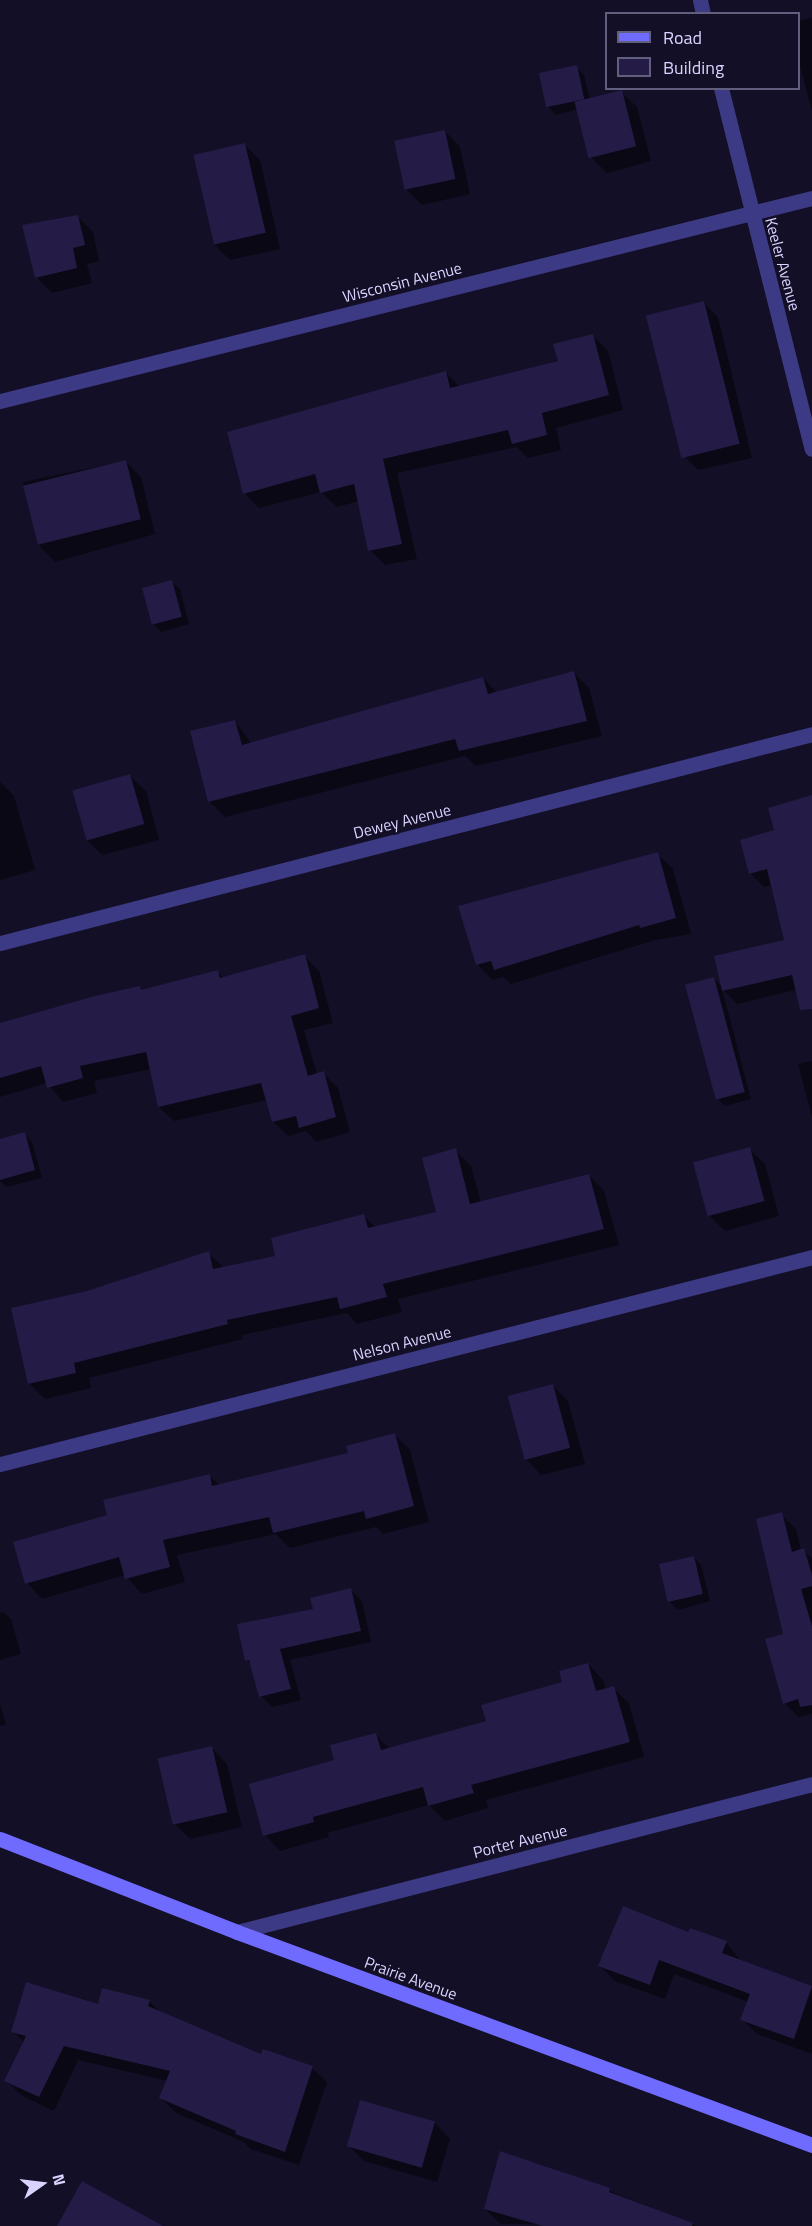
<!DOCTYPE html>
<html>
<head>
<meta charset="utf-8">
<style>
  body { margin:0 }
  #map { position:relative; width:812px; height:2226px; overflow:hidden; background:#130f26; font-family:"Titillium Web",sans-serif }
  div>[style] { position:absolute }
  [style*='--x'] { left:calc(var(--x)*1px); top:calc(var(--y)*1px); width:calc(var(--w)*1px); rotate:calc(var(--a)*1deg) }
  .shadow>* { inset:0; background:#0007 }
  .building>* { inset:0; background:#241b47; transform-origin:0 0 }
  .street>* { height:15px; margin:-7.5px; padding:0 7.5px; transform-origin:7.5px; border-radius:7.5px; background:#3d3a85 }
  .secondary>* { height:15px; margin:-7.5px; padding:0 7.5px; transform-origin:7.5px; border-radius:7.5px; background:#6f6bff }
  span { translate:-50% -50%; white-space:nowrap; text-align:center; line-height:1.15; -webkit-text-stroke:4.5px #130f26; paint-order:stroke }
  .street-label { font-size:16px; color:#d9d4ff }
  .legend { position:absolute; left:605px; top:12px; width:195px; height:78px; box-sizing:border-box; background:#130f26; border:2px solid #625e7d; margin:0; padding:8px 10px; list-style:none; font-size:18px; color:#d9d4ff }
  .legend li { display:flex; align-items:center; gap:12px; height:30px }
  .legend b { width:30px; border:2px solid #625e7d }
  .north { position:absolute; left:12px; top:2154px; width:60px; height:60px; -webkit-text-stroke:4px #130f26; paint-order:stroke; rotate:76deg; font-size:16px; font-weight:700; line-height:24px; text-align:center; color:#d9d4ff }
  .north::after { content:''; display:block; margin:auto; width:21px; height:27px; background:#d9d4ff; clip-path:polygon(50% 0,100% 100%,50% 72%,0 100%) }
</style>
</head>
<body>
<div id="map">
  <div class="shadow">
    <div style="clip-path:polygon(812px 18px,812px 111px,798px 58px,798px 21px)"></div>
    <div style="clip-path:polygon(576px 67px,584px 75px,590px 100px,621px 92px,637px 107px,651px 161px,607px 173px,591px 157px,578px 109px,556px 115px,548px 107px)"></div>
    <div style="clip-path:polygon(445px 131px,460px 147px,470px 194px,422px 205px,406px 189px)"></div>
    <div style="clip-path:polygon(245px 145px,260px 160px,280px 249px,230px 260px,215px 245px,195px 156px)"></div>
    <div style="clip-path:polygon(77px 216px,93px 232px,99px 261px,87px 264px,92px 283px,52px 293px,36px 277px)"></div>
    <div style="clip-path:polygon(704px 303px,718px 317px,752px 458px,698px 470px,684px 456px)"></div>
    <div style="clip-path:polygon(593px 336px,608px 351px,623px 410px,556px 428px,561px 450px,528px 458px,517px 447px,397px 473px,417px 559px,385px 565px,370px 550px,359px 501px,337px 507px,321px 492px,259px 508px,244px 493px,446px 373px,460px 387px,559px 362px)"></div>
    <div style="clip-path:polygon(125px 461px,141px 477px,155px 534px,55px 562px,39px 546px,23px 482px)"></div>
    <div style="clip-path:polygon(172px 582px,180px 589px,189px 624px,161px 632px,153px 624px)"></div>
    <div style="clip-path:polygon(574px 673px,589px 688px,602px 736px,476px 766px,465px 756px,225px 817px,210px 802px,192px 732px,235px 721px,252px 744px,483px 678px,497px 693px)"></div>
    <div style="clip-path:polygon(130px 776px,146px 791px,159px 840px,102px 855px,86px 839px)"></div>
    <div style="clip-path:polygon(0 782px,14px 796px,35px 870px,0 880px)"></div>
    <div style="clip-path:polygon(812px 797px,812px 992px,807px 987px,737px 1004px,722px 989px,751px 1099px,725px 1106px,717px 1098px,714px 979px,723px 988px,786px 941px,772px 885px,764px 887px,750px 873px,776px 831px)"></div>
    <div style="clip-path:polygon(657px 854px,673px 869px,691px 934px,655px 940px,511px 984px,503px 977px,492px 980px,477px 964px)"></div>
    <div style="clip-path:polygon(304px 956px,319px 971px,333px 1023px,304px 1030px,317px 1074px,323px 1073px,338px 1088px,350px 1132px,316px 1142px,306px 1131px,288px 1136px,273px 1121px,267px 1100px,174px 1121px,159px 1107px,151px 1069px,94px 1081px,97px 1093px,63px 1102px,47px 1083px,0 1097px,0 1034px,140px 988px,143px 991px,217px 972px,224px 978px)"></div>
    <div style="clip-path:polygon(812px 1061px,812px 1117px,798px 1064px)"></div>
    <div style="clip-path:polygon(24px 1134px,32px 1142px,42px 1178px,6px 1187px,0 1181px,0 1141px)"></div>
    <div style="clip-path:polygon(749px 1149px,765px 1164px,779px 1216px,725px 1231px,709px 1215px)"></div>
    <div style="clip-path:polygon(455px 1150px,471px 1166px,481px 1203px,589px 1175px,604px 1191px,619px 1245px,398px 1299px,402px 1312px,357px 1324px,347px 1313px,242px 1335px,243px 1339px,89px 1378px,91px 1388px,45px 1399px,29px 1383px,87px 1292px,208px 1253px,224px 1268px,277px 1257px,364px 1216px,376px 1228px,438px 1214px)"></div>
    <div style="clip-path:polygon(553px 1386px,568px 1401px,585px 1464px,541px 1475px,526px 1459px)"></div>
    <div style="clip-path:polygon(394px 1434px,410px 1450px,429px 1522px,383px 1534px,376px 1527px,290px 1548px,276px 1534px,177px 1555px,185px 1582px,142px 1594px,125px 1575px,42px 1599px,27px 1583px,109px 1516px,209px 1475px,220px 1486px,349px 1454px)"></div>
    <div style="clip-path:polygon(781px 1514px,796px 1529px,801px 1550px,812px 1558px,812px 1714px,799px 1717px,784px 1703px)"></div>
    <div style="clip-path:polygon(694px 1557px,701px 1565px,710px 1601px,678px 1610px,670px 1602px)"></div>
    <div style="clip-path:polygon(351px 1590px,362px 1601px,371px 1642px,290px 1660px,301px 1700px,272px 1707px,261px 1696px,252px 1666px,247px 1660px,315px 1610px)"></div>
    <div style="clip-path:polygon(3px 1612px,11px 1619px,21px 1654px,0 1660px,0 1613px)"></div>
    <div style="clip-path:polygon(588px 1664px,603px 1680px,606px 1690px,613px 1688px,629px 1703px,644px 1757px,486px 1800px,488px 1808px,445px 1821px,429px 1805px,327px 1833px,329px 1837px,280px 1851px,265px 1835px,336px 1761px,375px 1734px,390px 1749px,487px 1722px,564px 1683px)"></div>
    <div style="clip-path:polygon(0 1704px,6px 1725px,0 1726px)"></div>
    <div style="clip-path:polygon(212px 1748px,227px 1764px,242px 1827px,190px 1839px,175px 1824px)"></div>
    <div style="clip-path:polygon(689px 1934px,726px 1942px,740px 1960px,812px 1987px,812px 2054px,757px 2034px,742px 2019px,749px 2002px,674px 1974px,665px 1999px,615px 1981px,600px 1966px)"></div>
    <div style="clip-path:polygon(149px 2001px,162px 2014px,262px 2056px,312px 2068px,327px 2082px,299px 2165px,251px 2149px,244px 2142px,176px 2113px,161px 2098px,168px 2081px,78px 2060px,54px 2111px,21px 2095px,6px 2080px,25px 2043px,13px 2031px,99px 2006px)"></div>
    <div style="clip-path:polygon(435px 2123px,450px 2139px,437px 2182px,364px 2161px,348px 2145px)"></div>
    <div style="clip-path:polygon(501px 2152px,552px 2168px,697px 2226px,501px 2224px,485px 2209px)"></div>
  </div>
  <div class="building">
    <div style="left:577px;top:65px;width:35px;height:39px;rotate:78deg"></div>
    <div style="left:622px;top:90px;width:58px;height:49px;rotate:76deg"></div>
    <div style="left:445px;top:130px;width:50px;height:52px;rotate:78deg"></div>
    <div style="left:245px;top:143px;width:92px;height:53px;rotate:77deg"></div>
    <div style="clip-path:polygon(78px 215px,85px 245px,73px 248px,77px 268px,35px 278px,22px 225px)"></div>
    <div style="left:704px;top:301px;width:147px;height:60px;rotate:76deg"></div>
    <div style="clip-path:polygon(593px 334px,609px 395px,542px 413px,547px 435px,512px 444px,508px 430px,383px 459px,402px 544px,368px 551px,354px 484px,320px 493px,315px 474px,243px 494px,227px 432px,446px 371px,450px 388px,558px 361px,553px 344px)"></div>
    <div style="left:126px;top:460px;width:61px;height:106px;rotate:76deg"></div>
    <div style="left:172px;top:580px;width:38px;height:31px;rotate:75deg"></div>
    <div style="clip-path:polygon(574px 671px,587px 721px,459px 751px,455px 739px,208px 802px,190px 731px,235px 720px,242px 745px,483px 677px,488px 694px)"></div>
    <div style="left:130px;top:774px;width:52px;height:60px;rotate:74deg"></div>
    <div style="clip-path:polygon(812px 795px,812px 1009px,800px 1010px,792px 975px,722px 991px,714px 956px,784px 940px,767px 869px,749px 874px,740px 840px,774px 830px,768px 808px)"></div>
    <div style="clip-path:polygon(658px 852px,676px 918px,640px 928px,639px 925px,494px 970px,491px 961px,476px 965px,458px 906px)"></div>
    <div style="clip-path:polygon(305px 954px,319px 1008px,291px 1016px,308px 1076px,324px 1071px,336px 1117px,299px 1128px,296px 1116px,272px 1122px,261px 1083px,158px 1107px,146px 1052px,80px 1066px,83px 1078px,47px 1088px,41px 1066px,0 1078px,0 1023px,95px 996px,140px 986px,141px 990px,218px 970px,220px 978px)"></div>
    <div style="left:714px;top:977px;width:119px;height:30px;rotate:75deg"></div>
    <div style="clip-path:polygon(25px 1132px,35px 1170px,0 1180px,0 1139px)"></div>
    <div style="left:750px;top:1147px;width:56px;height:59px;rotate:75deg"></div>
    <div style="clip-path:polygon(456px 1148px,470px 1204px,589px 1174px,604px 1229px,383px 1284px,387px 1297px,340px 1309px,337px 1297px,227px 1320px,228px 1324px,74px 1363px,76px 1373px,28px 1384px,11px 1308px,87px 1291px,209px 1251px,213px 1269px,275px 1256px,271px 1238px,364px 1214px,368px 1228px,436px 1212px,422px 1158px)"></div>
    <div style="left:553px;top:1384px;width:66px;height:47px;rotate:75deg"></div>
    <div style="clip-path:polygon(395px 1433px,414px 1506px,366px 1519px,364px 1511px,273px 1533px,269px 1517px,163px 1540px,170px 1567px,125px 1579px,119px 1557px,25px 1584px,13px 1542px,107px 1515px,103px 1500px,210px 1474px,212px 1486px,348px 1453px,346px 1446px)"></div>
    <div style="clip-path:polygon(782px 1512px,792px 1552px,804px 1548px,812px 1575px,812px 1586px,801px 1589px,812px 1626px,812px 1705px,800px 1707px,798px 1699px,783px 1704px,765px 1639px,783px 1634px,756px 1519px)"></div>
    <div style="left:694px;top:1556px;width:39px;height:36px;rotate:77deg"></div>
    <div style="clip-path:polygon(351px 1588px,361px 1631px,280px 1649px,291px 1689px,259px 1697px,249px 1660px,245px 1661px,237px 1624px,313px 1609px,310px 1598px)"></div>
    <div style="clip-path:polygon(588px 1663px,596px 1691px,614px 1686px,630px 1742px,471px 1785px,474px 1793px,428px 1806px,423px 1787px,313px 1817px,314px 1822px,263px 1836px,249px 1784px,334px 1760px,330px 1745px,376px 1733px,381px 1750px,486px 1721px,481px 1705px,562px 1682px,559px 1671px)"></div>
    <div style="left:212px;top:1746px;width:68px;height:56px;rotate:77deg"></div>
    <div style="clip-path:polygon(623px 1906px,688px 1932px,690px 1928px,727px 1941px,722px 1953px,812px 1986px,794px 2039px,740px 2020px,750px 1994px,659px 1960px,650px 1985px,598px 1966px)"></div>
    <div style="clip-path:polygon(26px 1982px,98px 2004px,102px 1988px,150px 2000px,148px 2006px,261px 2054px,263px 2049px,313px 2066px,285px 2152px,235px 2134px,236px 2131px,159px 2098px,170px 2071px,64px 2046px,39px 2097px,4px 2081px,26px 2036px,11px 2032px)"></div>
    <div style="left:360px;top:2100px;width:78px;height:48px;rotate:16deg"></div>
    <div style="clip-path:polygon(500px 2151px,610px 2188px,609px 2192px,693px 2223px,692px 2226px,543px 2226px,484px 2209px)"></div>
    <div style="clip-path:polygon(82px 2181px,163px 2226px,57px 2226px)"></div>
  </div>
  <div class="street">
    <div style="--x:700;--y:0;--w:14;--a:78"></div>
    <div style="--x:721;--y:88;--w:372;--a:75.9"></div>
    <div style="--x:0;--y:401;--w:837;--a:-14.04"></div>
    <div style="--x:0;--y:943;--w:838;--a:-14.43"></div>
    <div style="--x:0;--y:1464;--w:838;--a:-14.3"></div>
    <div style="--x:237;--y:1932;--w:594;--a:-14.43"></div>
  </div>
  <div class="secondary">
    <div style="--x:0;--y:1839;--w:255;--a:21.4"></div>
    <div style="--x:237;--y:1932;--w:613;--a:20.33"></div>
  </div>
  <div class="street-label">
    <span style="left:783px;top:264px;rotate:75deg">Keeler Avenue</span>
    <span style="left:402px;top:282px;rotate:-14deg">Wisconsin Avenue</span>
    <span style="left:402px;top:821px;rotate:-14deg">Dewey Avenue</span>
    <span style="left:402px;top:1343px;rotate:-14deg">Nelson Avenue</span>
    <span style="left:520px;top:1841px;rotate:-14deg">Porter Avenue</span>
    <span style="left:411px;top:1978px;rotate:20deg">Prairie Avenue</span>
  </div>
  <ul class="legend">
  <li><b style="height:8px;background:#6f6bff"></b>Road</li>
  <li><b style="height:16px;background:#241b47"></b>Building</li>
  </ul>
  <div class="north">N</div>
</div>
</body>
</html>
